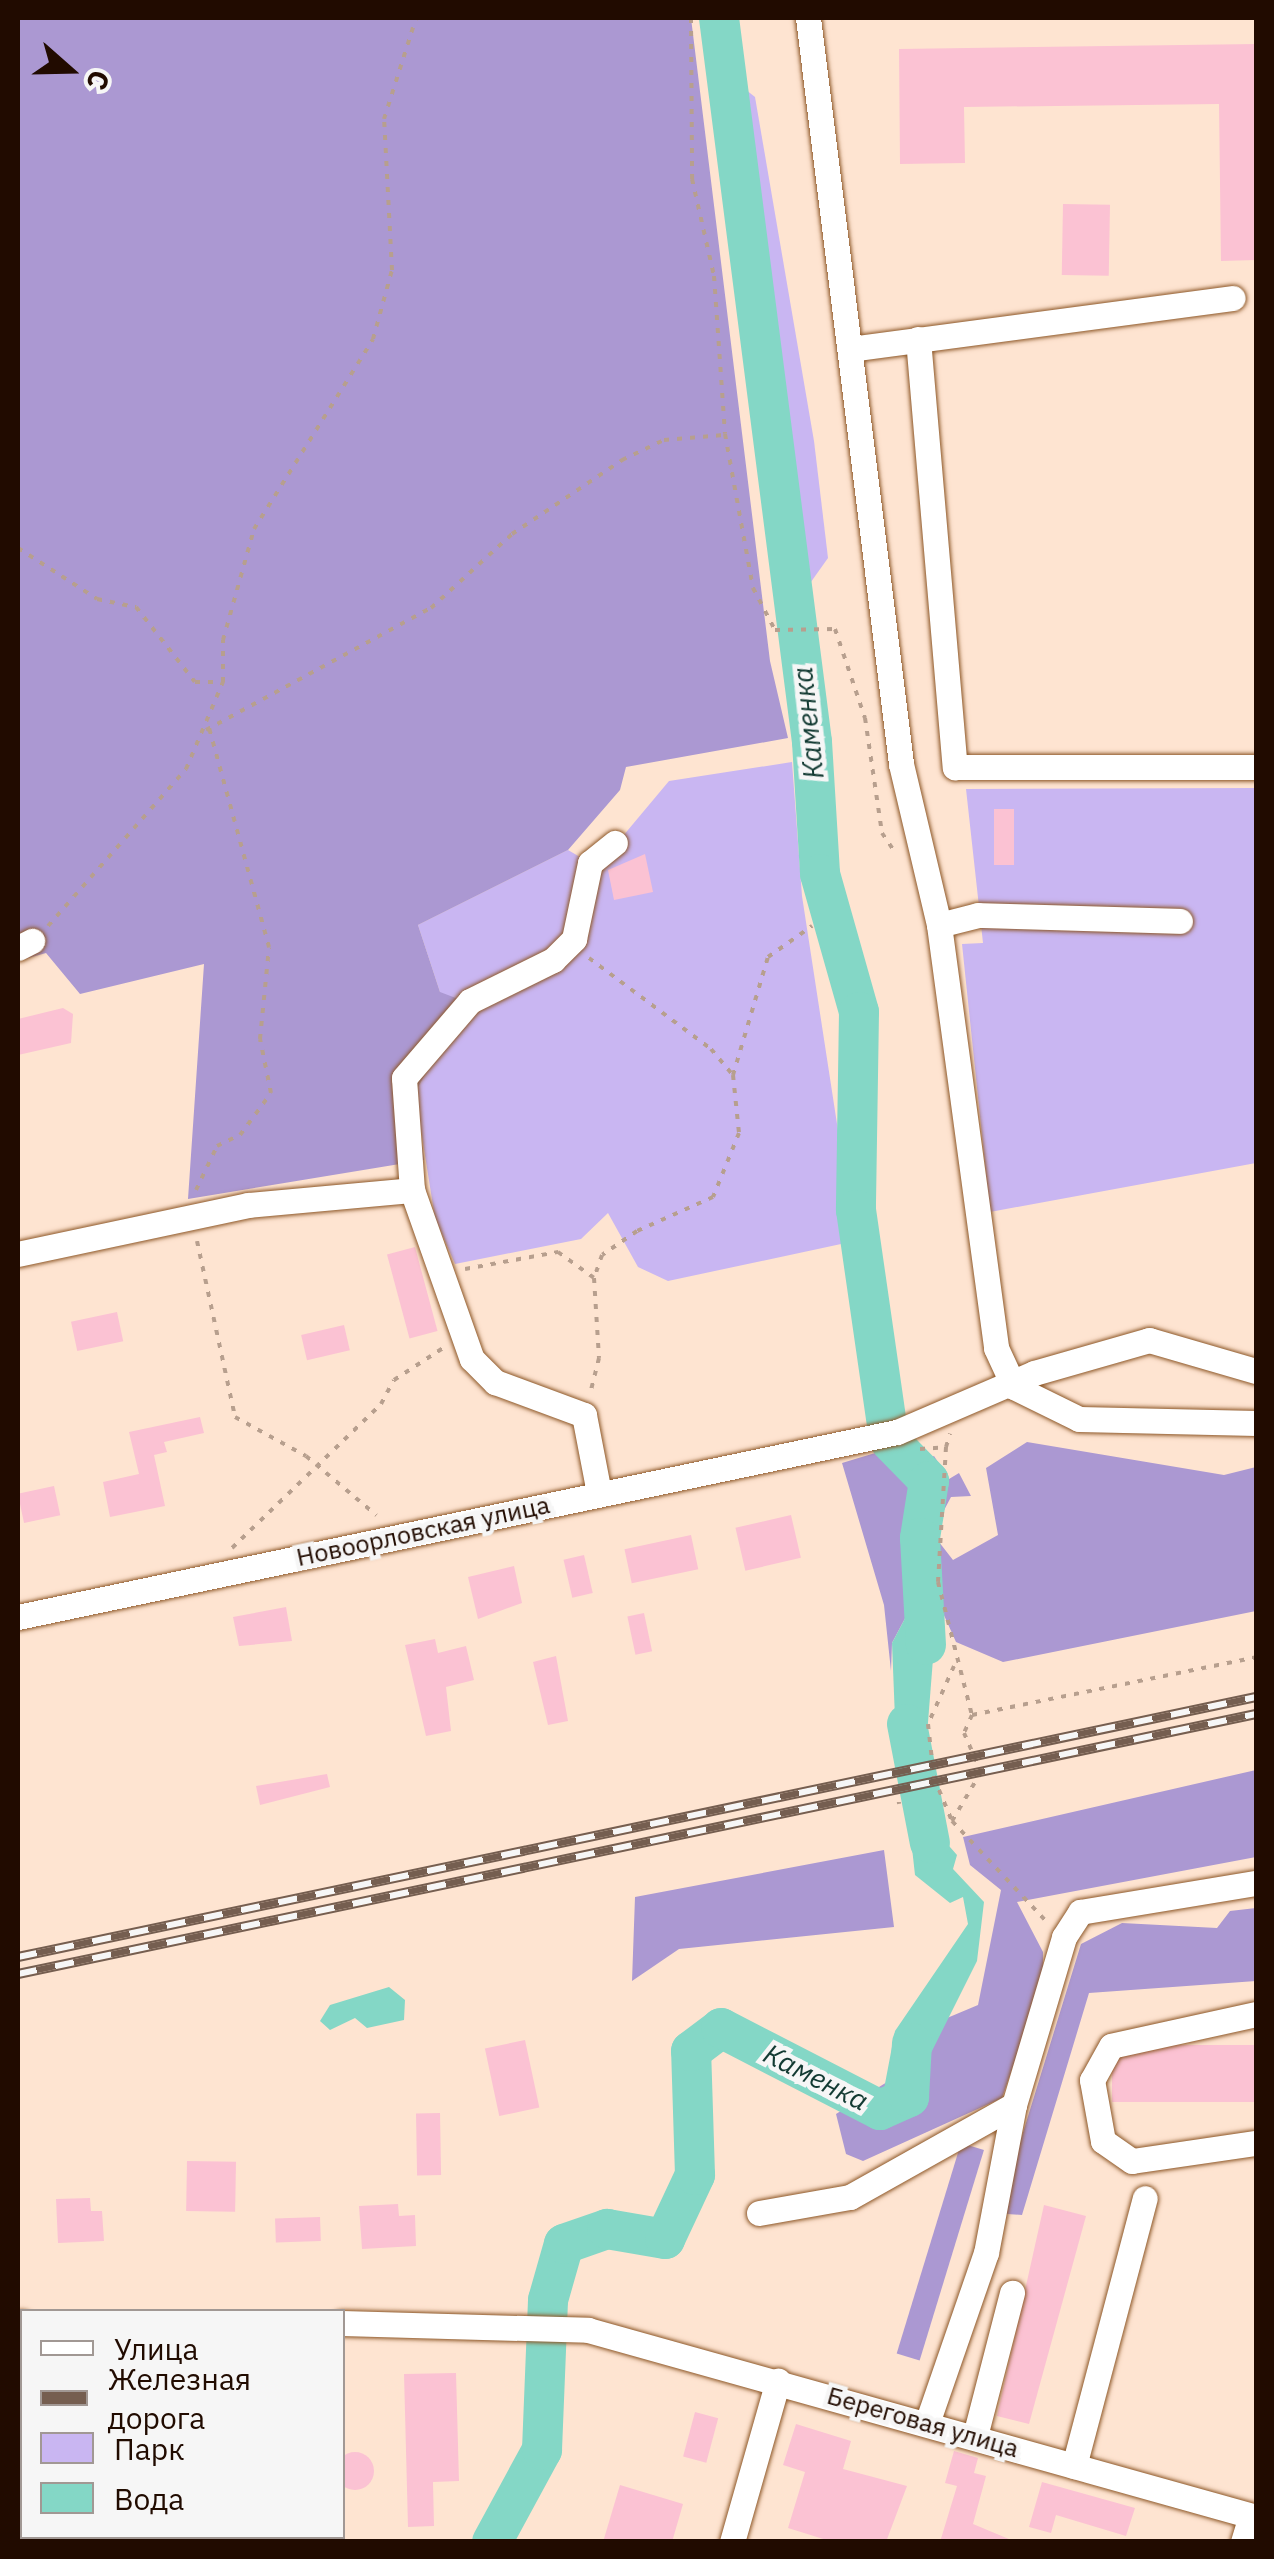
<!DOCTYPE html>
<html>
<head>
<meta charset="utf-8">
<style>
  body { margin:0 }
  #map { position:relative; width:1274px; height:2559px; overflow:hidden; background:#fee4d1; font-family:"IBM Plex Sans",sans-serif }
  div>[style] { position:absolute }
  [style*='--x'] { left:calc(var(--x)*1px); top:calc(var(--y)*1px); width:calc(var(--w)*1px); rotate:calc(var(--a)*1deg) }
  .green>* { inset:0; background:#c9b6f2 }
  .forest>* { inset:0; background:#ab98d2; transform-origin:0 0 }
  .water>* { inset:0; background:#84d7c6 }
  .river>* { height:40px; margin:-20px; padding:0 20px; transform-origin:20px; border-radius:20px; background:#84d7c6 }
  .building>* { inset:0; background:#fbc2d3; transform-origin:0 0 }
  .round { border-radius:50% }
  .path>* { height:4px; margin-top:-2px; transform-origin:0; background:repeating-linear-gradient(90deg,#b79f8e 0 5px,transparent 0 13px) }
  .roads { filter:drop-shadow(0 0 2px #8d5727) drop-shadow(0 0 2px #8d5727) }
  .minor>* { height:25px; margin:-12.5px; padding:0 12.5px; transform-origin:12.5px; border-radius:12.5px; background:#fff }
  .rail>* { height:10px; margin-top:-5px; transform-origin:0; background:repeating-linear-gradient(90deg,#f6f6f6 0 19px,#755e50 0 38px); box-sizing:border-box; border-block:2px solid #755e50 }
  span { translate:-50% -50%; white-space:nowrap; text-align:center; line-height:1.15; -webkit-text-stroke:9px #f6f6f6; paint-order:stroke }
  .street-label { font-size:25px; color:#210b00 }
  .water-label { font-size:28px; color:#123a32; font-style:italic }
  .frame { position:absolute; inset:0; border:20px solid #210b00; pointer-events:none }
  .legend { position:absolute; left:20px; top:2309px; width:325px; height:230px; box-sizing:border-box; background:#f6f6f6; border:2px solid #a19894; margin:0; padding:12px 18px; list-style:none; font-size:30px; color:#210b00 }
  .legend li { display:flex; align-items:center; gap:20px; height:50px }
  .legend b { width:50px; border:2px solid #a19894 }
  .north { position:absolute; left:20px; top:20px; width:100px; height:100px; -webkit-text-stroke:8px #f6f6f6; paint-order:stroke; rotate:110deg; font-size:28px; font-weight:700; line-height:40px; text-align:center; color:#210b00 }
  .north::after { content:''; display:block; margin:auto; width:35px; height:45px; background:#210b00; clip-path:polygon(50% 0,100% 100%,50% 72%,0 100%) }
</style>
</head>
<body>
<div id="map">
  <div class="green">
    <div style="clip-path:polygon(726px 74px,755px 97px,814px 441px,828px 558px,791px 610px)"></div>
    <div style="clip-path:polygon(792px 762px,802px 896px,855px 1241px,668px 1281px,638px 1267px,608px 1213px,581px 1239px,455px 1264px,435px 1218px,415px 1093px,440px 1048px,440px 992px,418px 925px,568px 850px,597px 867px,669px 781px)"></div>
    <div style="clip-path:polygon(1256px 788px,1256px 1163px,990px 1212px,962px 944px,983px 943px,966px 789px)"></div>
  </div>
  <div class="forest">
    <div style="clip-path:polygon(18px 18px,691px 18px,770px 661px,788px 738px,626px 767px,620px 790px,568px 850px,418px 925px,440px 992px,482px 1008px,440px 1048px,415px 1093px,424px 1160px,188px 1199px,204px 964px,80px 994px,46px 953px,18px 961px)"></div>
    <div style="clip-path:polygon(1027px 1442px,1224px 1475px,1256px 1467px,1256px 1611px,1003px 1662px,956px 1642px,934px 1593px,921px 1588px,892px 1643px,891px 1671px,884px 1605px,842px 1463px,875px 1453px,909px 1467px,934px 1456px,949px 1479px,959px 1473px,971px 1496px,951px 1497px,932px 1533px,953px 1560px,998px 1535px,986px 1468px)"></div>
    <div style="clip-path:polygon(1256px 1770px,1256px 1857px,1017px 1902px,1043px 1952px,1043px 1980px,1002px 2098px,863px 2161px,846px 2154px,836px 2114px,895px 2077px,928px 2026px,978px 2005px,1001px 1890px,970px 1865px,963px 1837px)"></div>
    <div style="clip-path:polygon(884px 1850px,894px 1927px,679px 1949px,632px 1981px,635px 1897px)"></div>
    <div style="clip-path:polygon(1256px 1908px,1256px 1981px,1089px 1993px,1022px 2215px,1007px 2214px,1001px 2204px,1081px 1944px,1122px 1923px,1217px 1928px,1230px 1911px)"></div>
    <div style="left:961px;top:2143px;width:24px;height:220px;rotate:17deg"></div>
  </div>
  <div class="water">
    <div style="clip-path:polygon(921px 1588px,937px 1608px,924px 1773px,912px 1778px,896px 1744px,892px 1643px)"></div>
    <div style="clip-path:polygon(928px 1791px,935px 1830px,957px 1855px,953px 1869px,984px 1902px,977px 1961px,909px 2097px,880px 2110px,895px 2031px,968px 1924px,963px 1897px,950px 1903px,915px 1875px,907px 1803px,909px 1792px)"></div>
    <div style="clip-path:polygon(389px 1987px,405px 2000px,404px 2020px,367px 2028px,355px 2018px,330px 2030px,320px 2021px,330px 2005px)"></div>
  </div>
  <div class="river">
    <div style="--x:719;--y:18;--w:730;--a:82.68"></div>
    <div style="--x:812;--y:742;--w:132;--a:86.5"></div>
    <div style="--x:820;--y:874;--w:143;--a:74.2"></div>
    <div style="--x:859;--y:1012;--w:198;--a:90.9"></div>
    <div style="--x:856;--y:1210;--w:218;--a:81.8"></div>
    <div style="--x:890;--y:1441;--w:56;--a:45.7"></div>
    <div style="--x:929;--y:1481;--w:58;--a:99"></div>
    <div style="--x:920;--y:1538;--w:107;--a:86.8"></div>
    <div style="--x:907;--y:1724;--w:121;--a:79.1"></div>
    <div style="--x:492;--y:2542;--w:105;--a:-61.5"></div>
    <div style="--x:542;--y:2450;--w:150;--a:-87.7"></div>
    <div style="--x:548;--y:2300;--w:58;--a:-74.1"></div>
    <div style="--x:564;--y:2244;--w:46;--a:-19.2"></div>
    <div style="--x:607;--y:2229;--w:59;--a:9.8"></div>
    <div style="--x:665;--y:2239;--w:71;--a:-64.9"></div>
    <div style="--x:695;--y:2175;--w:124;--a:-91.8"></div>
    <div style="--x:691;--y:2051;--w:38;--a:-37"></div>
    <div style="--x:721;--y:2028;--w:179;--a:27.3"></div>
    <div style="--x:880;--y:2110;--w:32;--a:-24"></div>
    <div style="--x:909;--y:2097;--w:54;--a:-86.8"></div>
  </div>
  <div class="building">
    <div style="clip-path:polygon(1256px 44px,1256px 260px,1221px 261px,1219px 104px,964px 107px,965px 163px,900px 164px,899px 49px)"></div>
    <div style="left:1063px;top:204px;width:47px;height:71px;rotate:1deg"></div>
    <div style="left:994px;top:809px;width:20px;height:56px"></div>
    <div style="clip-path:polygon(645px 854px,653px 892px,614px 900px,608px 870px)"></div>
    <div style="clip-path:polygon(63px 1008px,73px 1014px,71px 1043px,18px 1055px,18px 1019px)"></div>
    <div style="left:415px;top:1247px;width:87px;height:29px;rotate:75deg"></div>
    <div style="left:117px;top:1312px;width:30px;height:47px;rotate:78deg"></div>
    <div style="left:344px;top:1325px;width:26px;height:44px;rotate:77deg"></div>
    <div style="clip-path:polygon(200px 1417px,204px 1433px,164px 1442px,167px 1452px,154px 1455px,165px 1506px,110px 1517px,103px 1482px,139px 1474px,129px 1432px)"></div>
    <div style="left:54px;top:1486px;width:30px;height:37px;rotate:78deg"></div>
    <div style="left:791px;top:1515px;width:44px;height:57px;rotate:77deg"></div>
    <div style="left:691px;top:1535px;width:35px;height:68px;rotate:78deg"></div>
    <div style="left:584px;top:1555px;width:39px;height:21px;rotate:77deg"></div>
    <div style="clip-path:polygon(514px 1566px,522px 1603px,478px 1619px,468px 1577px)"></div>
    <div style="clip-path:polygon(286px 1607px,292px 1641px,239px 1646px,233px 1617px)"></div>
    <div style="left:644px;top:1613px;width:39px;height:17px;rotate:78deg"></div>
    <div style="clip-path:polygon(435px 1639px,438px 1653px,466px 1646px,474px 1680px,446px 1687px,451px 1731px,426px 1736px,405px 1645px)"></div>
    <div style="clip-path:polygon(556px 1656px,568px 1721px,548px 1725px,533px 1662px)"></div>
    <div style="clip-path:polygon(327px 1774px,330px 1787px,260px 1805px,256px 1786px)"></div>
    <div style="left:525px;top:2040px;width:69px;height:41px;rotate:78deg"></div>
    <div style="left:1256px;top:2045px;width:57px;height:144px;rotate:90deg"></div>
    <div style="left:440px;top:2113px;width:62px;height:24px;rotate:89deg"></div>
    <div style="left:187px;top:2161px;width:49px;height:50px;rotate:1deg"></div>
    <div style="clip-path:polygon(90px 2198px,91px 2211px,102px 2211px,104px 2241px,58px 2243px,56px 2199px)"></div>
    <div style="clip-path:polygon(398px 2204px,399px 2216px,415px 2215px,416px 2246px,362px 2249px,359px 2206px)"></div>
    <div style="clip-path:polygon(1044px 2205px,1086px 2216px,1029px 2424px,997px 2416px)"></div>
    <div style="left:320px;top:2217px;width:24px;height:45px;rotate:88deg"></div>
    <div style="clip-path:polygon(456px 2373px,459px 2481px,433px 2482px,434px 2526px,408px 2527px,404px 2374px)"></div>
    <div style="left:695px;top:2412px;width:24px;height:46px;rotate:15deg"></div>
    <div style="clip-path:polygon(796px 2424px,851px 2441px,843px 2469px,907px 2486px,886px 2542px,833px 2542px,788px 2528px,805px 2472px,783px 2465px)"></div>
    <div style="clip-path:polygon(954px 2451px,978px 2458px,974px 2473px,986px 2476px,973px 2524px,1016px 2542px,940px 2542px,957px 2486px,945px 2483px)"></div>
    <div class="round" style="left:336px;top:2452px;width:38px;height:38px"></div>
    <div style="clip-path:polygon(1042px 2482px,1135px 2508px,1126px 2536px,1056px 2515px,1051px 2533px,1029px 2527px)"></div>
    <div style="clip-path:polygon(620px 2485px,683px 2504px,672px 2542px,603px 2542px)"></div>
  </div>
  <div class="path">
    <div style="--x:691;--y:18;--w:161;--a:89.6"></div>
    <div style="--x:692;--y:179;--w:99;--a:77.2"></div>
    <div style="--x:714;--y:276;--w:158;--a:86"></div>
    <div style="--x:725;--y:434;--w:157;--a:79.7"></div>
    <div style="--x:753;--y:588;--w:47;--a:62.4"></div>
    <div style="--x:775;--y:630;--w:60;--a:-1"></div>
    <div style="--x:835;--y:629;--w:94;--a:71.4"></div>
    <div style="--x:865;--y:718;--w:116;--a:81.6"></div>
    <div style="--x:882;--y:833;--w:25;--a:56"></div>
    <div style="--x:18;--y:548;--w:94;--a:32.8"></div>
    <div style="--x:97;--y:599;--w:40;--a:12"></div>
    <div style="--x:136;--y:607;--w:95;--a:51.8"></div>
    <div style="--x:195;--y:682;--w:26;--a:0"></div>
    <div style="--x:206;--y:730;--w:256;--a:-28.5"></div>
    <div style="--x:431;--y:608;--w:110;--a:-42.4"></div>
    <div style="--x:512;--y:534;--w:133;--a:-33.9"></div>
    <div style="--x:622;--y:460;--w:47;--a:-25.5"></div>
    <div style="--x:664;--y:440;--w:60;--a:-4.8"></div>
    <div style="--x:48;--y:926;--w:209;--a:-48.7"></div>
    <div style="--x:186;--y:769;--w:95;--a:-67"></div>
    <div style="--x:223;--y:682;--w:42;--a:-90"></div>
    <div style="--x:223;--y:640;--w:115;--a:-74.4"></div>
    <div style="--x:254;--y:529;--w:224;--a:-57.9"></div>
    <div style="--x:373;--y:339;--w:72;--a:-74.6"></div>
    <div style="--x:392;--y:270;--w:151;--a:-93"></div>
    <div style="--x:384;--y:119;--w:106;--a:-72.4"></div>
    <div style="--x:589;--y:958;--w:152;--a:36.7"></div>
    <div style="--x:711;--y:1049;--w:34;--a:50"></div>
    <div style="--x:733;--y:1075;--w:58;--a:84.1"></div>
    <div style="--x:739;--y:1133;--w:69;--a:112.1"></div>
    <div style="--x:713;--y:1197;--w:83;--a:155.9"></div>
    <div style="--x:637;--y:1231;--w:42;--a:145.6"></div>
    <div style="--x:602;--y:1255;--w:24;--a:109"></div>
    <div style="--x:733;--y:1075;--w:123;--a:-73.5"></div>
    <div style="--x:768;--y:957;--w:54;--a:-35.2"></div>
    <div style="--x:196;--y:1190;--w:49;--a:-64.5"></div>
    <div style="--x:217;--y:1146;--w:25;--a:-26"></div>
    <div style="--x:240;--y:1135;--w:52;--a:-53.6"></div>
    <div style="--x:271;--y:1093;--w:55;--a:-101.5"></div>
    <div style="--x:260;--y:1039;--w:92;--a:-84.4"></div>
    <div style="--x:269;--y:947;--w:227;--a:-105.3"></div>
    <div style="--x:197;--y:1241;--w:180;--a:77.8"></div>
    <div style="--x:235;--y:1417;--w:81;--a:28.8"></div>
    <div style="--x:306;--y:1456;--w:92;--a:40.1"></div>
    <div style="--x:465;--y:1269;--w:95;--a:-10.4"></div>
    <div style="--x:558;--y:1252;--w:44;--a:35.8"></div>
    <div style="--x:594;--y:1278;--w:80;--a:86.4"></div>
    <div style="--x:599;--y:1358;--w:36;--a:104"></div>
    <div style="--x:946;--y:1447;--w:135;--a:93.4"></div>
    <div style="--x:938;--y:1582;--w:137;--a:75.7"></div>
    <div style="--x:972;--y:1715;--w:20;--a:114"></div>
    <div style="--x:964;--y:1733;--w:43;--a:66.4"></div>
    <div style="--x:981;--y:1772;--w:57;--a:120.6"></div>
    <div style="--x:920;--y:1449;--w:26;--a:-4"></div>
    <div style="--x:946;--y:1447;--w:14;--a:-73"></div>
    <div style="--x:232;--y:1548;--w:207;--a:-44"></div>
    <div style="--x:381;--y:1404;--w:27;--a:-62"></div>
    <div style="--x:394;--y:1380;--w:59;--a:-33.1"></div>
    <div style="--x:954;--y:1666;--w:64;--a:114.1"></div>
    <div style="--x:928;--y:1724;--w:54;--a:83.7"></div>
    <div style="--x:934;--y:1778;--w:47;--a:67.3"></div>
    <div style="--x:952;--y:1821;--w:136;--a:46.8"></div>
    <div style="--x:972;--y:1715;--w:290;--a:-11.5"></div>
    <div style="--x:897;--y:1789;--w:15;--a:82"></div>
  </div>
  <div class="roads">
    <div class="minor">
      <div style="--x:808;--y:18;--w:752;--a:82.89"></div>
      <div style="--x:901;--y:764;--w:165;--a:76.7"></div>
      <div style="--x:939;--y:925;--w:427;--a:82.3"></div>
      <div style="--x:996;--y:1348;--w:43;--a:65.2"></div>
      <div style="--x:1014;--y:1387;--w:72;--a:26.2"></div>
      <div style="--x:1079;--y:1419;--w:177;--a:1.3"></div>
      <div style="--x:918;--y:339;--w:430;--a:85.1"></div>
      <div style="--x:955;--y:767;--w:301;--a:0"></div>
      <div style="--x:850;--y:349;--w:386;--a:-7.6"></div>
      <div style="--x:939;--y:925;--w:40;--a:-14.4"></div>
      <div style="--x:978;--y:915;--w:202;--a:1.7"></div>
      <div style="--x:18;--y:948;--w:16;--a:-27"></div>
      <div style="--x:412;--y:1190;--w:112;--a:-94.1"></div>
      <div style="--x:404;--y:1078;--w:101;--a:-49.4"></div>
      <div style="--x:470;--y:1001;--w:93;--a:-26.3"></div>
      <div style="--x:553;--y:960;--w:30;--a:-45"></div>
      <div style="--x:574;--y:939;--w:78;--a:-78.1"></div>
      <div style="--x:590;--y:863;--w:32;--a:-39"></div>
      <div style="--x:18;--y:1254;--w:235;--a:-12"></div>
      <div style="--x:248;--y:1205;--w:165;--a:-5.2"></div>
      <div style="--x:412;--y:1190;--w:179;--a:70.5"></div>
      <div style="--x:472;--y:1359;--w:33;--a:45"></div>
      <div style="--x:495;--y:1382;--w:95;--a:20.3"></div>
      <div style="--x:584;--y:1415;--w:79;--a:79.1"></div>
      <div style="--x:18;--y:1617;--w:898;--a:-11.89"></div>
      <div style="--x:897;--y:1432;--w:149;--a:-23.3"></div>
      <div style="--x:1034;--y:1373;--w:120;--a:-16"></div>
      <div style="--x:1149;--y:1340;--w:111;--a:16.2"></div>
      <div style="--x:1256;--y:2014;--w:148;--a:167.6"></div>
      <div style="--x:1111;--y:2046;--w:39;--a:119"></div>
      <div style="--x:1092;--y:2080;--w:62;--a:79.8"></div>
      <div style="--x:1103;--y:2141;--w:35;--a:35"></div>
      <div style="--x:1132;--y:2161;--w:125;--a:-8.3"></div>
      <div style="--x:759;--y:2213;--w:92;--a:-10"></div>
      <div style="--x:850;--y:2197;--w:188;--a:-29.3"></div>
      <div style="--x:18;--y:2323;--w:4;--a:0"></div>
      <div style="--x:342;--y:2323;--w:246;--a:1.6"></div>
      <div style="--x:588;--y:2330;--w:694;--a:15.64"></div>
      <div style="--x:927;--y:2423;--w:180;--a:-70.9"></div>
      <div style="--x:986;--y:2253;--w:151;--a:-79.3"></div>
      <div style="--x:1014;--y:2105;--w:175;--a:-73.4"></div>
      <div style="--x:1064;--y:1937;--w:30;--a:-57"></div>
      <div style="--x:1080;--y:1912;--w:178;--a:-9.4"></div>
      <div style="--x:975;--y:2436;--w:148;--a:-75.5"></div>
      <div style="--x:1074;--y:2466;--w:277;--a:-75.2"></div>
      <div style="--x:732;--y:2542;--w:168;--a:-74.1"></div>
      <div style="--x:1243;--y:2542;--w:27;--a:-73"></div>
    </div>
  </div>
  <div class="rail">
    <div style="--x:18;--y:1957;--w:1265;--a:-11.86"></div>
    <div style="--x:18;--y:1974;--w:1265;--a:-11.86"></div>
  </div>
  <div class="street-label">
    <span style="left:423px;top:1531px;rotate:-12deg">Новоорловская улица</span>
    <span style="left:923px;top:2422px;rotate:16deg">Береговая улица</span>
  </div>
  <div class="water-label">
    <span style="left:808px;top:723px;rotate:-96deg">Каменка</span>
    <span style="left:816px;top:2077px;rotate:27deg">Каменка</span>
  </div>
  <div class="frame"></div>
  <ul class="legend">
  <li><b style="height:12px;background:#fff"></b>Улица</li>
  <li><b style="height:12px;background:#755e50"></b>Железная дорога</li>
  <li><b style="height:28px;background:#c9b6f2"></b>Парк</li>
  <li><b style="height:28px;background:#84d7c6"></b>Вода</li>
  </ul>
  <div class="north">С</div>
</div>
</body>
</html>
